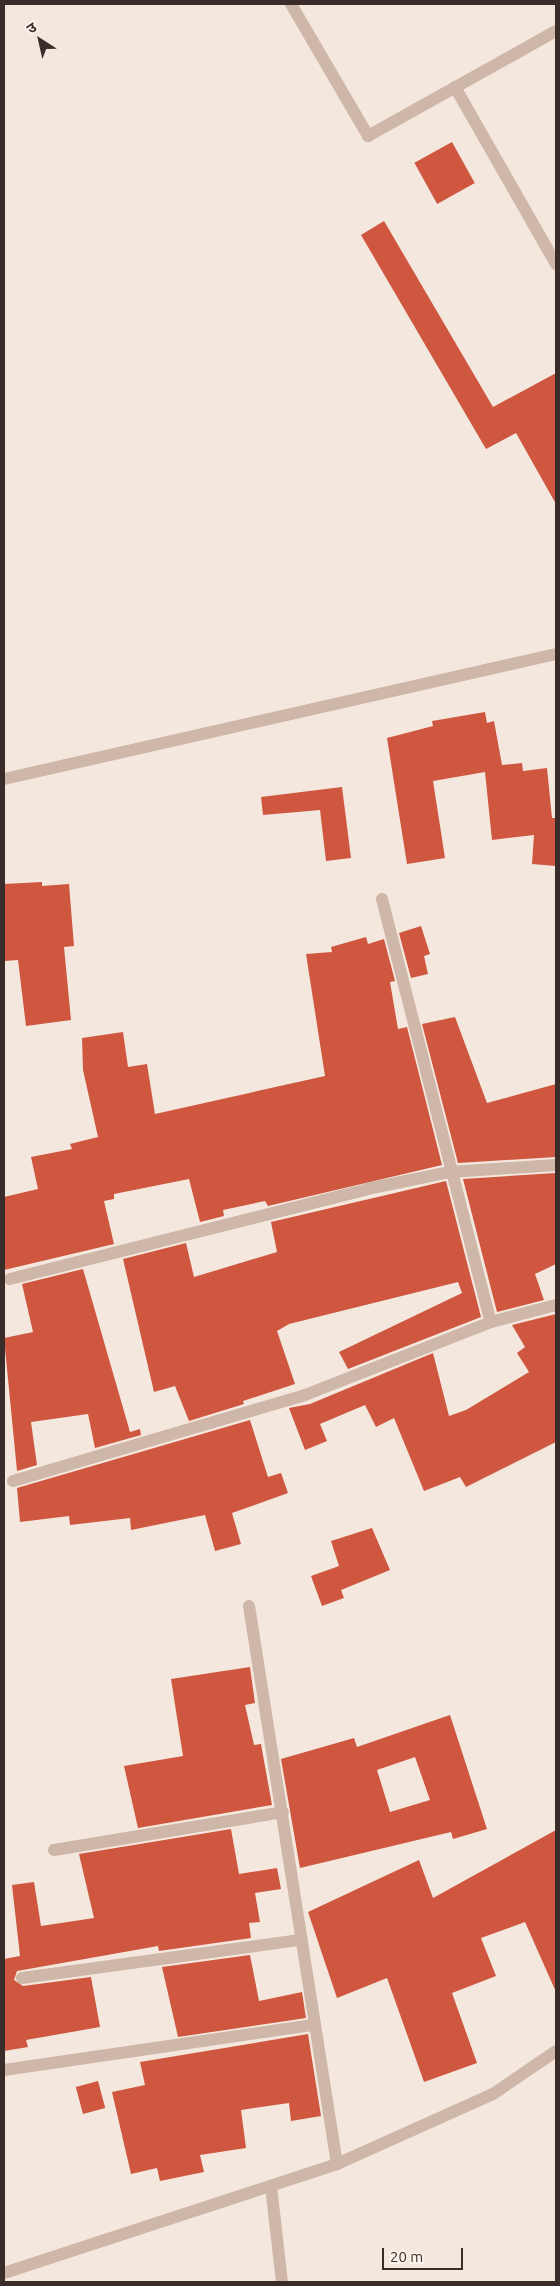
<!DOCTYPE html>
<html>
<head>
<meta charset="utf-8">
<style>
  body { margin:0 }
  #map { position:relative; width:560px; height:2286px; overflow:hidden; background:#f4e7dd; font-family:Ubuntu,"Noto Sans Devanagari",sans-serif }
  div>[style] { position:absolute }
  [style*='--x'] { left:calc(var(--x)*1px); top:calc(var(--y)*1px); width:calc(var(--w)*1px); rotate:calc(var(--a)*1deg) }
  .building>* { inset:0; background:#cf5740; transform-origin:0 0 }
  .service>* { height:12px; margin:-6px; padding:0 6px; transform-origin:6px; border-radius:6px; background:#ceb6a8 }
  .minor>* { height:12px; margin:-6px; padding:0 6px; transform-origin:6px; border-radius:6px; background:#ceb6a8 }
  .tertiary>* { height:12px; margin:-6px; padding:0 6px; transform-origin:6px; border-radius:6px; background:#ceb6a8 }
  span { translate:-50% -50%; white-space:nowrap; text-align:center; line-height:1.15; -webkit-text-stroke:4px #fbf2ea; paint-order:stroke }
  .frame { position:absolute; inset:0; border:5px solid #3a2d29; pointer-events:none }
  .north { position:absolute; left:15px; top:15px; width:50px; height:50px; -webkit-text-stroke:4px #fbf2ea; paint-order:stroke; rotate:325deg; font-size:14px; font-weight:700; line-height:20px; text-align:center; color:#3a2d29 }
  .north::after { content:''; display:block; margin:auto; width:18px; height:22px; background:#3a2d29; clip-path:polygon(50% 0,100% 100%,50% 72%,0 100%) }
  .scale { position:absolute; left:382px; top:2248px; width:81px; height:22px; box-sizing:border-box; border:2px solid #3a2d29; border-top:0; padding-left:6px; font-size:15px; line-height:18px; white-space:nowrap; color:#3a2d29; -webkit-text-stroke:4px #fbf2ea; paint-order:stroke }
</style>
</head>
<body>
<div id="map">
  <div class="building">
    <div style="left:452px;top:142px;width:47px;height:43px;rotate:61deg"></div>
    <div style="clip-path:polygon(384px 221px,493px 407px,556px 373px,556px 504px,516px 433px,486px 449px,361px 235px)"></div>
    <div style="clip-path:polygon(485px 712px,487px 723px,494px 721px,502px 765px,522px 763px,523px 771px,547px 768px,552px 818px,556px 818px,556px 866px,532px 864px,534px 835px,492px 840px,485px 772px,433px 781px,445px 858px,407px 864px,387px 738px,433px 726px,432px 721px)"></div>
    <div style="clip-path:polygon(342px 787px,351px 858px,326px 861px,320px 810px,263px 815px,261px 797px)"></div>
    <div style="clip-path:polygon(42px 882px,42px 886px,69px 884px,74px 946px,64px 947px,71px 1020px,26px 1026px,18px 960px,4px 961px,4px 884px)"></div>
    <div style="clip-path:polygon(421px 926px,430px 954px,424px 956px,428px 974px,411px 978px,399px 933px)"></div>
    <div style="clip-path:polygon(366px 937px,368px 944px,384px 939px,395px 981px,390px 982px,398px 1029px,407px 1027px,442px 1165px,268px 1206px,265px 1201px,223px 1210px,224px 1216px,200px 1222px,189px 1179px,114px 1194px,114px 1199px,104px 1201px,114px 1244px,4px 1270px,4px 1197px,38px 1189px,31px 1157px,72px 1149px,70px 1144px,98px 1137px,83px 1070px,82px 1038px,123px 1032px,128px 1067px,147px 1064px,155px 1114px,325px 1076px,306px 954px,332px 952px,331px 947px)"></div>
    <div style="clip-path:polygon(455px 1017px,487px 1103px,556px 1084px,556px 1157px,458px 1163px,422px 1024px)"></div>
    <div style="clip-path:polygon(556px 1173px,556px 1264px,535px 1274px,544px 1300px,497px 1312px,463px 1179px)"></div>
    <div style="clip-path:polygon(446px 1181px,481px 1317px,348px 1369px,339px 1352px,462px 1293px,458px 1282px,289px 1324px,277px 1331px,295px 1384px,243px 1401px,244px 1404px,189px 1421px,175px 1386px,154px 1392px,123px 1259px,186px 1243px,194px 1277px,277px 1252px,271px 1222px)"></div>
    <div style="clip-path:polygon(83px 1269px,130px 1432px,140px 1429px,141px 1435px,95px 1448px,88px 1414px,31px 1422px,37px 1465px,17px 1471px,4px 1338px,33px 1332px,22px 1284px)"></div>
    <div style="clip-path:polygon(556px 1314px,556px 1442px,466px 1487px,460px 1477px,424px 1491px,394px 1418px,376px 1427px,365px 1405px,320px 1424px,327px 1441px,305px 1450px,289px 1408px,310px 1404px,433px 1353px,449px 1416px,466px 1410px,529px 1372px,517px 1353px,525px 1347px,512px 1325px)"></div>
    <div style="clip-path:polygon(250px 1420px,268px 1477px,281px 1473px,288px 1493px,232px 1513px,241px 1544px,215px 1551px,205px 1515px,131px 1530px,130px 1518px,70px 1525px,69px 1516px,20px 1522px,17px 1488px)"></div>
    <div style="clip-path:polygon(372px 1528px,390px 1570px,341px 1590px,344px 1598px,322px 1606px,311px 1576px,339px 1566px,331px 1541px)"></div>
    <div style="clip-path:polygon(250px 1667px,255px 1703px,245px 1705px,254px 1745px,261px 1744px,272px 1805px,138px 1828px,124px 1766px,183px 1756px,171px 1679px)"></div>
    <div style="clip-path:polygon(evenodd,450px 1715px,487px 1829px,453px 1839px,451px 1832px,300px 1868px,281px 1759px,354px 1738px,357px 1747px,450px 1715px,415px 1757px,430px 1800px,390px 1812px,377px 1770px,415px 1757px)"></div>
    <div style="clip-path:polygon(231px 1829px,239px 1874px,277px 1868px,281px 1889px,255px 1893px,260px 1922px,249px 1923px,251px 1938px,159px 1951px,158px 1946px,17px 1971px,14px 1980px,23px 1986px,91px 1977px,100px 2027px,26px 2040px,28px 2047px,4px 2051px,4px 1959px,20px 1956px,12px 1885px,34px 1882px,41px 1926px,94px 1918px,79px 1854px)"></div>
    <div style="clip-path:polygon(556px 1830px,556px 1992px,525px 1922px,481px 1938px,496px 1976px,452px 1993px,477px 2063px,424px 2082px,387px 1978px,337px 1998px,308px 1912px,419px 1860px,433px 1898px)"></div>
    <div style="clip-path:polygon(250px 1955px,259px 2001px,302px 1992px,306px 2018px,178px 2037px,162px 1967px)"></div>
    <div style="clip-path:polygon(308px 2034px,321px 2116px,291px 2121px,289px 2103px,241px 2110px,246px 2148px,200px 2155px,204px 2172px,160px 2181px,157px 2168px,131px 2174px,112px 2092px,145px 2085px,140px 2062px)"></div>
    <div style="left:98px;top:2081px;width:28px;height:23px;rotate:75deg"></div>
  </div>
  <div class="service">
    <div style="--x:291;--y:4;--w:153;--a:59.7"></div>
    <div style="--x:368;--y:136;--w:215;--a:-29.2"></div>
    <div style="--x:455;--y:87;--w:204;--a:60.3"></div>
  </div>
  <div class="minor">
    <div style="--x:4;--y:779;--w:566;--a:-12.76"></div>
    <div style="--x:382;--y:899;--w:437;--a:75.6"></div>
    <div style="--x:10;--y:1279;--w:368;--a:-14.1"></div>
    <div style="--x:367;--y:1189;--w:85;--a:-11.6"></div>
    <div style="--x:450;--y:1172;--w:106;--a:-3.8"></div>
    <div style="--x:13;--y:1481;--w:304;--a:-16.4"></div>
    <div style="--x:305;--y:1395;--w:200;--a:-21.4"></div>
    <div style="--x:491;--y:1322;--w:67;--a:-14.7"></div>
    <div style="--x:249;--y:1606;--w:565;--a:81.04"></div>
    <div style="--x:54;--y:1850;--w:232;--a:-9.4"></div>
    <div style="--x:22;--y:1978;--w:279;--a:-7.8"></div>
    <div style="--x:4;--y:2070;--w:313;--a:-8.3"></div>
    <div style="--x:271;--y:2186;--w:97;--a:83.5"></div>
  </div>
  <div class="tertiary">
    <div style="--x:4;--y:2273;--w:350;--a:-18.1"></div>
    <div style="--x:337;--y:2164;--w:171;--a:-24.2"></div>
    <div style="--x:493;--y:2094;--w:76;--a:-34.3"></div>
  </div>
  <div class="frame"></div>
  <div class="north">उ</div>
  <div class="scale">20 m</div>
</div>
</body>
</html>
